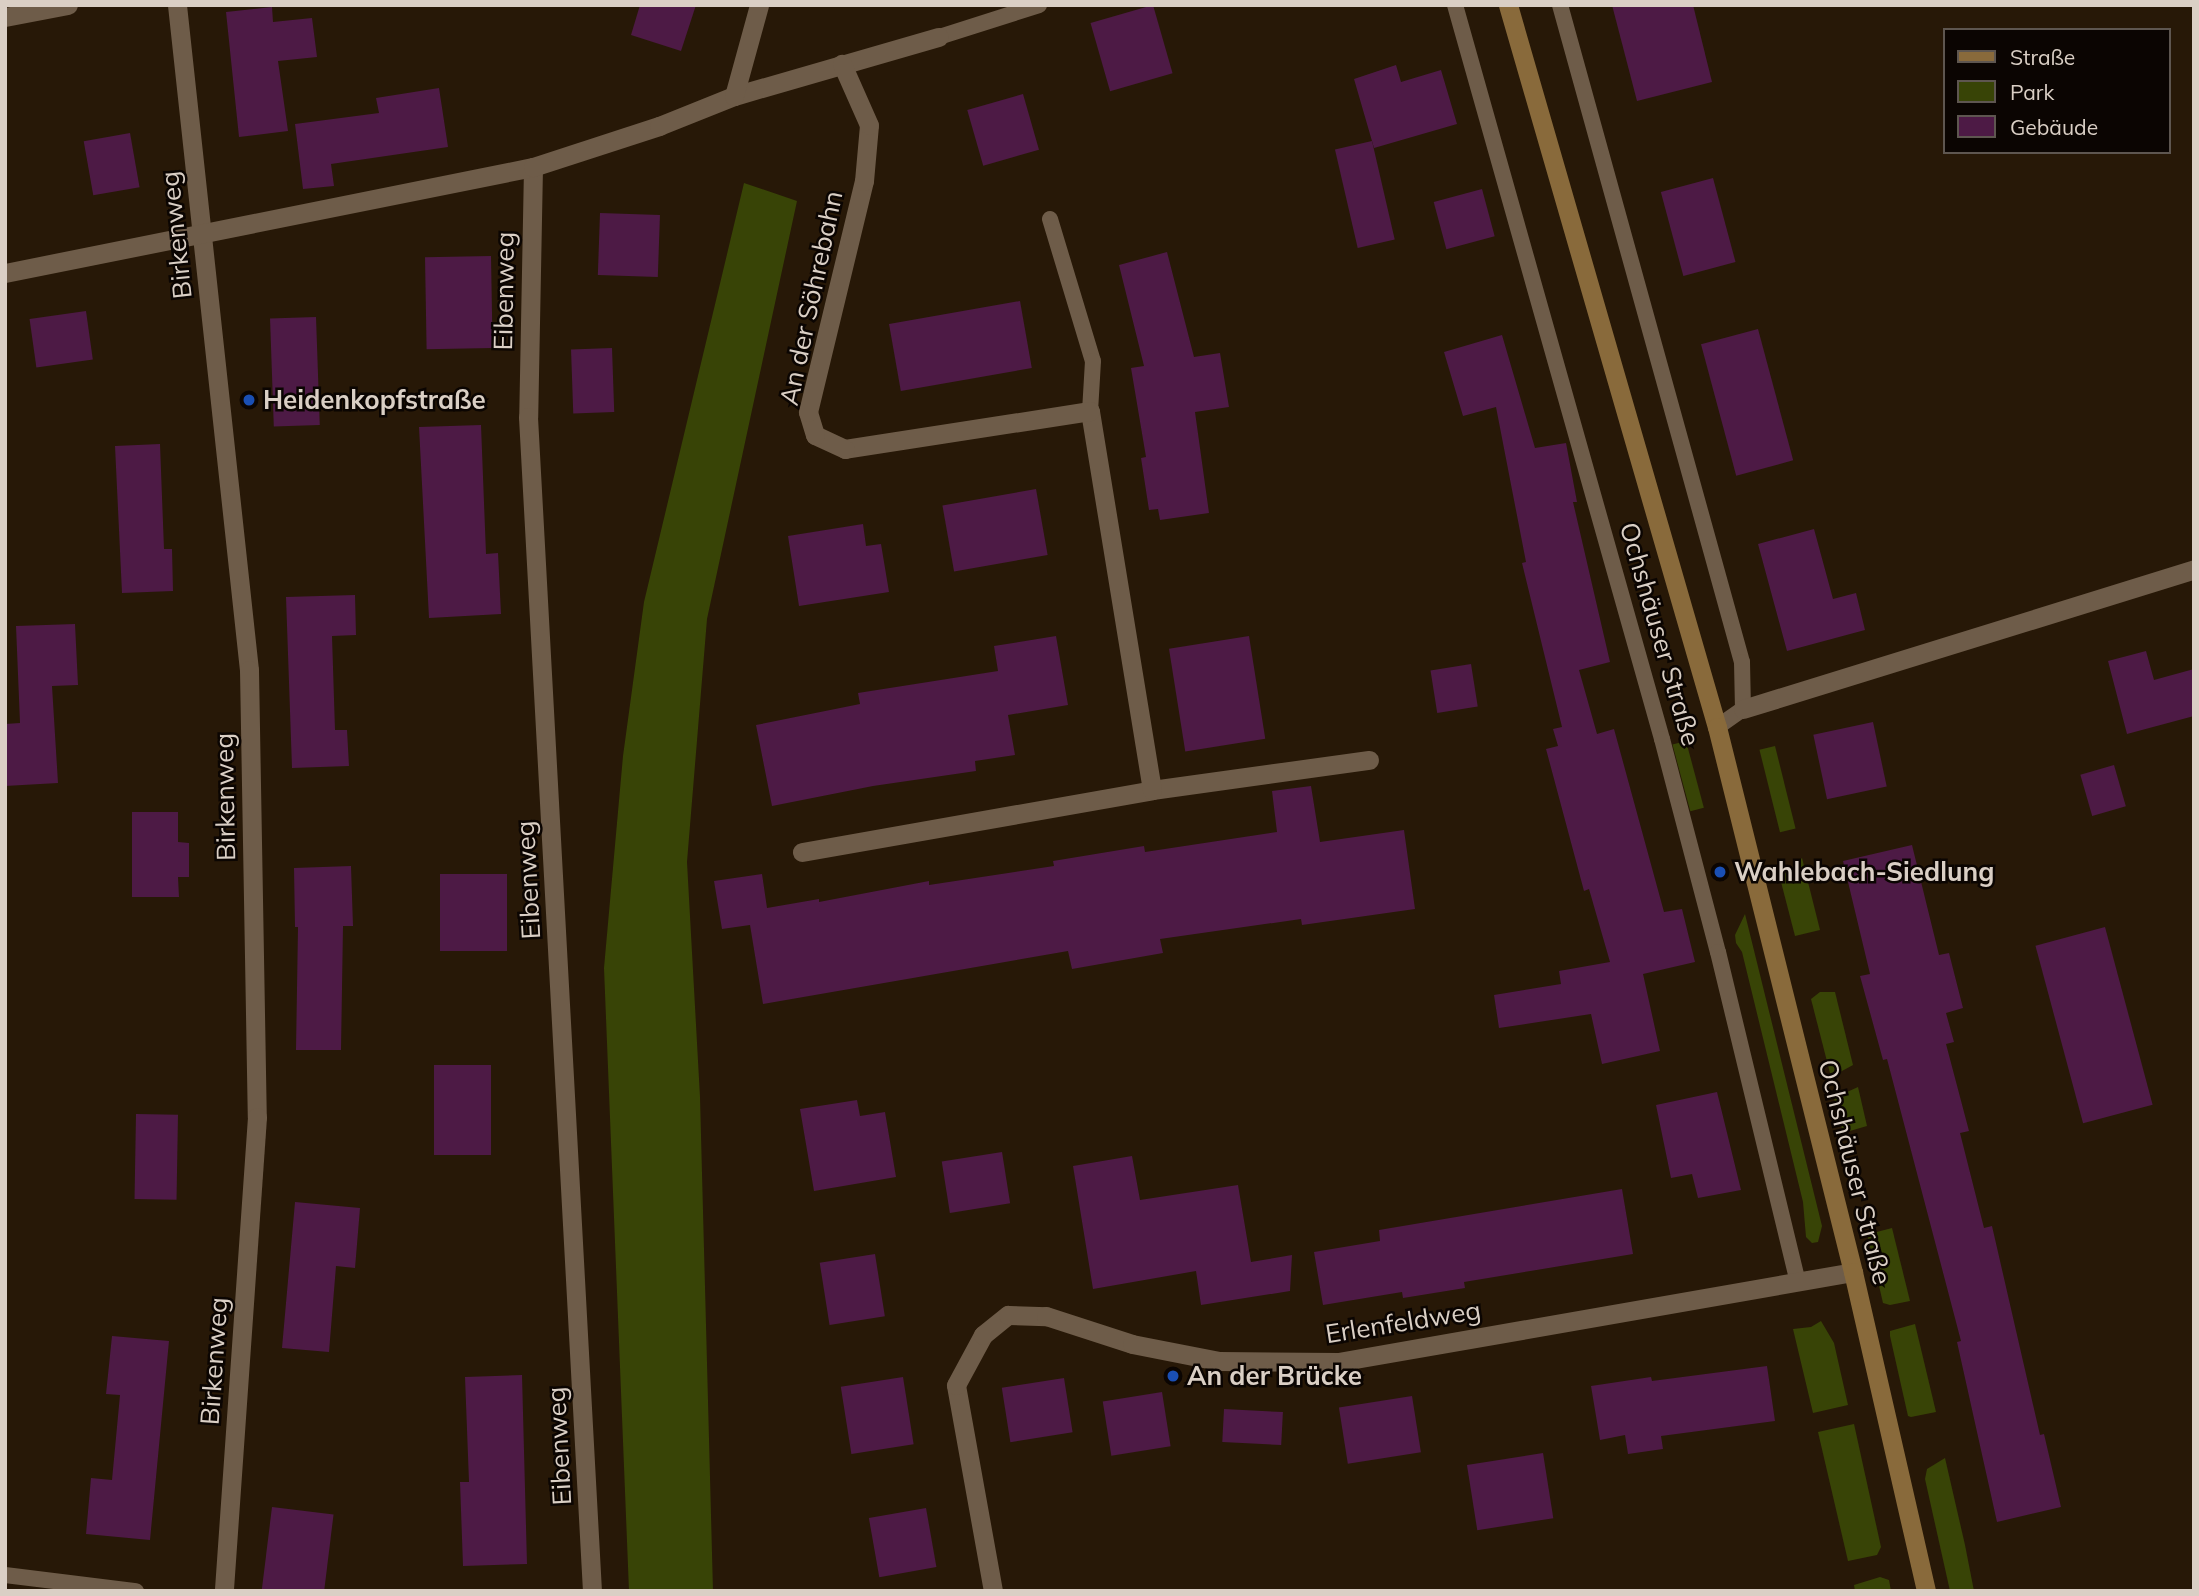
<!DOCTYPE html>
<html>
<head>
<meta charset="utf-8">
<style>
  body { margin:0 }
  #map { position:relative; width:2199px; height:1596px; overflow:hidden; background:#271807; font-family:Mulish,sans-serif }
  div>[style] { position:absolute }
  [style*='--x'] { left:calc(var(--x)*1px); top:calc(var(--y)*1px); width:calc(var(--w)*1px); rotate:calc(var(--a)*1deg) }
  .green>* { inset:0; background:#384406; transform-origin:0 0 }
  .building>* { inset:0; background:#4d1a45; transform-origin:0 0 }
  .service>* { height:16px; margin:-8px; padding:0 8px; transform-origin:8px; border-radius:8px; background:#6e5c49 }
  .minor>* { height:19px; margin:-9.5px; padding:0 9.5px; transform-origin:9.5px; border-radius:9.5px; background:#6e5c49 }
  .secondary>* { height:19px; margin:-9.5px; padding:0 9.5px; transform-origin:9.5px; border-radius:9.5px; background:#896a3b }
  .dots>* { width:19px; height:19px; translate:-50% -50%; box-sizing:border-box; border:4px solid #0b0502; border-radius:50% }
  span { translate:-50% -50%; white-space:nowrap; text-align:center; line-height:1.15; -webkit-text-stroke:5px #0b0502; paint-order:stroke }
  .street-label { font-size:26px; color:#dacfc5 }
  .poi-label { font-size:26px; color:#dacfc5; font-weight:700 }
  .left { translate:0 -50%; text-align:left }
  .frame { position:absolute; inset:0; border:7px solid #dacfc5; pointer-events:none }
  .legend { position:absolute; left:1943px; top:28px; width:228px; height:126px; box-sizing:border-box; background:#0b0502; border:2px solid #5e5650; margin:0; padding:9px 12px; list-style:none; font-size:21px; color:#dacfc5 }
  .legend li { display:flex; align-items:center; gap:14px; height:35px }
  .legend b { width:35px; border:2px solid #5e5650 }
</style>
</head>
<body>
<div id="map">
  <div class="green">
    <div style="clip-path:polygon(744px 183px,797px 201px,707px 619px,687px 862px,700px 1097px,713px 1591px,629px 1591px,604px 968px,623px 756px,644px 602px)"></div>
    <div style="left:1686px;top:741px;width:69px;height:14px;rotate:75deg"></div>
    <div style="left:1775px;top:746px;width:85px;height:16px;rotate:76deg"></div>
    <div style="clip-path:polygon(1802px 858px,1820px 930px,1795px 936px,1780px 878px)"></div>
    <div style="clip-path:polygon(1745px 914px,1822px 1226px,1818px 1242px,1812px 1243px,1806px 1237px,1803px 1202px,1742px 952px,1736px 943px,1735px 935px)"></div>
    <div style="clip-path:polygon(1820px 992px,1835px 992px,1853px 1065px,1831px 1077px,1811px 999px)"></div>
    <div style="clip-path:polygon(1858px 1087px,1867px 1126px,1843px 1133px,1834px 1098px)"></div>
    <div style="clip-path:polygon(1892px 1228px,1910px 1301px,1890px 1305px,1883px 1303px,1868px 1238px,1869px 1234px)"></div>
    <div style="clip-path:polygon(1821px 1321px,1834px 1343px,1848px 1405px,1813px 1413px,1793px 1329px,1811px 1327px)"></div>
    <div style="clip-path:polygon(1915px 1324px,1936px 1412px,1911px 1417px,1908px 1416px,1890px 1336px,1890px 1331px)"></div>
    <div style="clip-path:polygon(1854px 1424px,1881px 1547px,1877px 1555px,1848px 1561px,1818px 1432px)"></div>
    <div style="clip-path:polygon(1945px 1458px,1965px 1545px,1974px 1591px,1950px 1591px,1925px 1479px,1927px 1469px)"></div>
    <div style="clip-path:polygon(1880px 1577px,1889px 1580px,1891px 1591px,1855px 1591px,1854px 1585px)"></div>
  </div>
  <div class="building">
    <div style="clip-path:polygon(640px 5px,696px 5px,681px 51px,631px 35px)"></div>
    <div style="left:1153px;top:5px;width:71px;height:65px;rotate:74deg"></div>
    <div style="clip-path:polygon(1612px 5px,1693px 5px,1712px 82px,1637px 101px)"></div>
    <div style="clip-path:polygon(272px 7px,273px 22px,312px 18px,317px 57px,278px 61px,288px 131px,239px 137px,226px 12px)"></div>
    <div style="clip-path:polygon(1396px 65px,1401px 82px,1441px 70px,1457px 124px,1374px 148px,1354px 79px)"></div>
    <div style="clip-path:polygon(439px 88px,448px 147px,331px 164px,334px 186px,303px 189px,295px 124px,379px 113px,376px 98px)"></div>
    <div style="left:1023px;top:94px;width:58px;height:58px;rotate:74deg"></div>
    <div style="left:130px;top:133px;width:55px;height:47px;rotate:80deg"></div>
    <div style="left:1372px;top:141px;width:101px;height:38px;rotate:77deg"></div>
    <div style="left:1713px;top:178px;width:87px;height:54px;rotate:75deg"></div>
    <div style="left:1482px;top:189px;width:49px;height:50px;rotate:75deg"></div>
    <div style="left:600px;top:213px;width:60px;height:62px;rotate:2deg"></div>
    <div style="clip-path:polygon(1167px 252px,1194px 357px,1220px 353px,1229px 407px,1195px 412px,1209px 513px,1160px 520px,1158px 509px,1149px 510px,1141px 458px,1146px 457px,1131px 368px,1144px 366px,1119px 265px)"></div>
    <div style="left:491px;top:256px;width:92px;height:66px;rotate:89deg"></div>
    <div style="left:1020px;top:301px;width:68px;height:133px;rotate:80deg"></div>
    <div style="left:86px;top:311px;width:49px;height:57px;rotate:82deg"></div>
    <div style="left:316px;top:317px;width:108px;height:46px;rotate:88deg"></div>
    <div style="left:1758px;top:329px;width:136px;height:59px;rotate:75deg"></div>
    <div style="clip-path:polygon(1502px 335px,1535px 448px,1566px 443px,1577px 502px,1573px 502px,1610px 662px,1579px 670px,1597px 734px,1614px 729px,1664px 912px,1682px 909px,1695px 962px,1643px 974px,1660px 1051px,1602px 1064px,1591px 1014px,1499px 1028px,1494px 995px,1561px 984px,1559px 971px,1610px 962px,1589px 889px,1584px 891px,1546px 749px,1558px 746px,1553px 729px,1562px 727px,1522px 563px,1526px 562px,1496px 407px,1463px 416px,1444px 352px)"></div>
    <div style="left:612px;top:348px;width:64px;height:41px;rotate:88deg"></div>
    <div style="clip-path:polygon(481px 425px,486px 554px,498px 553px,501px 614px,429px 618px,419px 427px)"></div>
    <div style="clip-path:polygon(160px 444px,164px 549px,172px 549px,173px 591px,122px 593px,115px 446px)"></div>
    <div style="left:1036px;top:489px;width:67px;height:95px;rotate:80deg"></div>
    <div style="clip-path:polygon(863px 524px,866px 546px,881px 544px,889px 592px,799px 606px,788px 536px)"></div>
    <div style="clip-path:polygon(1814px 529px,1833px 599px,1856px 593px,1865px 630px,1787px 651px,1758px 544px)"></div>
    <div style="clip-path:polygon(355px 595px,356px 635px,332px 636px,335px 730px,347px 730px,349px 766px,292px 768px,286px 597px)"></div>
    <div style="clip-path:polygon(75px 624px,78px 685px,52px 686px,58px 783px,5px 786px,5px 724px,20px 723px,16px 626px)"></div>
    <div style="clip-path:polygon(1056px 636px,1068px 705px,1008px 715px,1015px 755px,975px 761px,976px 771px,873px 786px,772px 806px,756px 725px,860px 704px,858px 693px,998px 671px,994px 646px)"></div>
    <div style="left:1249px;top:636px;width:104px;height:81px;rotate:81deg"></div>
    <div style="clip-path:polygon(2146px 651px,2154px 680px,2194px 669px,2194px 716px,2127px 734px,2108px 661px)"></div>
    <div style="left:1471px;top:664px;width:43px;height:41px;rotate:81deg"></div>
    <div style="left:1873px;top:722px;width:66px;height:61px;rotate:78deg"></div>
    <div style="left:2114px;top:765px;width:43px;height:35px;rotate:74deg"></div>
    <div style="clip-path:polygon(1311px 786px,1320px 842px,1404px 830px,1415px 909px,1302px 925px,1301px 919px,1160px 939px,1163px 953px,1072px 969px,1068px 951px,763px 1004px,750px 925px,722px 929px,714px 881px,762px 874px,767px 908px,819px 899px,819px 902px,929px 881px,929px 885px,1054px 866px,1053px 861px,1144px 846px,1145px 852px,1277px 832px,1272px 791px)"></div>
    <div style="clip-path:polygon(132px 812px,178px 812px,178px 842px,189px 843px,189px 877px,178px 877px,179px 897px,132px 897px)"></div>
    <div style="clip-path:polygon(1912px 845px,1939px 955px,1949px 953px,1963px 1008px,1946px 1013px,1954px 1042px,1946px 1044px,1969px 1131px,1960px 1133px,1984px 1228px,1992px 1226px,2040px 1435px,2044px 1434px,2061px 1507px,1997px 1522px,1957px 1342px,1961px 1341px,1887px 1059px,1883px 1060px,1860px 976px,1870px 974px,1843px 861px)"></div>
    <div style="clip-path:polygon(351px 866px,353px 926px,343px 926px,341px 1050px,296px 1050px,298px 927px,295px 927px,294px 868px)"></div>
    <div style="left:440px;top:874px;width:67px;height:77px"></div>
    <div style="left:2105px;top:927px;width:184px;height:72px;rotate:75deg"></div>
    <div style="left:434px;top:1065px;width:57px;height:90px"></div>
    <div style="clip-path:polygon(1717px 1092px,1741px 1190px,1698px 1198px,1692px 1174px,1671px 1178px,1656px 1105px)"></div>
    <div style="clip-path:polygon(857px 1100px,860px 1116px,885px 1112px,896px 1177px,814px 1191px,800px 1109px)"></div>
    <div style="left:136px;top:1114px;width:42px;height:85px;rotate:1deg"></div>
    <div style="left:1002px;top:1152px;width:52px;height:61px;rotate:81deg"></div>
    <div style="clip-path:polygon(1132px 1156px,1140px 1200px,1238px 1185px,1251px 1262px,1292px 1255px,1290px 1291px,1201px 1305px,1196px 1271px,1093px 1289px,1073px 1166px)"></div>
    <div style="clip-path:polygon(1622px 1189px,1633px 1254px,1464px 1282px,1465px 1288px,1403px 1298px,1402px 1292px,1323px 1305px,1314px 1252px,1380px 1241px,1379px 1230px)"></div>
    <div style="clip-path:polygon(295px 1202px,360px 1208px,355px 1268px,336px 1266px,329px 1352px,282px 1348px)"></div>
    <div style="left:875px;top:1254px;width:63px;height:56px;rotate:81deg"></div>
    <div style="clip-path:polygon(112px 1336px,169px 1341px,150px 1540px,86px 1534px,91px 1478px,112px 1480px,120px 1395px,106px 1394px)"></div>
    <div style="clip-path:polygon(1767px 1366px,1775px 1421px,1661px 1436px,1663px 1449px,1628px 1454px,1625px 1435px,1600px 1440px,1591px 1386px,1651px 1377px,1652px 1381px)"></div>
    <div style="clip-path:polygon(522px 1375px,527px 1564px,463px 1566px,460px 1482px,469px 1482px,465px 1377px)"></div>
    <div style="left:903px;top:1377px;width:68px;height:63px;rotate:81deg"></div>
    <div style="left:1064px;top:1378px;width:55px;height:63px;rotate:81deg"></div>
    <div style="left:1162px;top:1392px;width:55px;height:60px;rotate:81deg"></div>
    <div style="left:1412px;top:1396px;width:57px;height:74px;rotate:81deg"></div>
    <div style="left:1224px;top:1409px;width:59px;height:33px;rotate:3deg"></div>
    <div style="left:1543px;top:1453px;width:66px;height:77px;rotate:81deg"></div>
    <div style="left:272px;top:1507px;width:62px;height:85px;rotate:7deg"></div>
    <div style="left:926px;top:1508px;width:60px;height:58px;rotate:80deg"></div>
  </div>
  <div class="service">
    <div style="--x:1455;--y:5;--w:763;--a:74.25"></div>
    <div style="--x:1662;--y:739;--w:220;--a:75.3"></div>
    <div style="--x:1718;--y:952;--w:340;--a:76.4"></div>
    <div style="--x:1560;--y:5;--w:682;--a:74.52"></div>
    <div style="--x:1742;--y:662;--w:47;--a:88.8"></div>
    <div style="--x:1743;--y:709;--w:32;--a:145"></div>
    <div style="--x:939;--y:37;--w:105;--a:-17.7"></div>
    <div style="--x:1050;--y:219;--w:148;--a:73.2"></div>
    <div style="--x:1093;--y:361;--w:50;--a:93.4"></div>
    <div style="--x:5;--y:1575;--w:132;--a:7"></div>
  </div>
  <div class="minor">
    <div style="--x:177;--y:5;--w:669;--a:83.82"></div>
    <div style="--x:249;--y:670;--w:447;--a:89"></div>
    <div style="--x:257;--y:1117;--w:475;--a:94"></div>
    <div style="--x:5;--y:17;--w:64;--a:-10.8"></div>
    <div style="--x:734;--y:96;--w:213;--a:-16.1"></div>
    <div style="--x:533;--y:167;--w:250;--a:91.1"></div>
    <div style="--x:528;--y:417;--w:1176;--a:86.88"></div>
    <div style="--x:5;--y:273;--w:539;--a:-11.35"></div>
    <div style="--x:533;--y:167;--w:133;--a:-18"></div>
    <div style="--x:659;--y:126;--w:81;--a:-21.8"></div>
    <div style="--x:734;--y:96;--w:94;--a:-74.6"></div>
    <div style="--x:1743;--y:709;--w:472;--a:-17.2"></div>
    <div style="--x:1152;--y:790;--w:219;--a:-7.9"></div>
    <div style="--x:802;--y:852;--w:355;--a:-10"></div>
    <div style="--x:1152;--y:790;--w:384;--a:-99.3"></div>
    <div style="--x:1090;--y:411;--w:248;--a:171.2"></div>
    <div style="--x:845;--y:449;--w:33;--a:-155"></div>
    <div style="--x:815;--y:435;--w:24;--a:-107"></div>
    <div style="--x:808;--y:412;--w:238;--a:-76.4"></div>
    <div style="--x:864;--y:181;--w:56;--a:-84.9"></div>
    <div style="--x:869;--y:125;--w:67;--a:-113.9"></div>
    <div style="--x:993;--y:1591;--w:209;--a:-100.2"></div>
    <div style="--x:956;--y:1385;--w:57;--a:-61.6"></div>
    <div style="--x:983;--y:1335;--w:32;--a:-39"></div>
    <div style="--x:1008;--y:1315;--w:38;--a:2"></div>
    <div style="--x:1046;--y:1316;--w:90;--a:18"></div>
    <div style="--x:1132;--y:1344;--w:89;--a:11.1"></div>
    <div style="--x:1219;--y:1361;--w:119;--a:0.5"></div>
    <div style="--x:1338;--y:1362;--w:523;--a:-9.91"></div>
  </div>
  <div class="secondary">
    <div style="--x:1508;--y:5;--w:752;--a:73.86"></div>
    <div style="--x:1717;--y:727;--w:562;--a:75.99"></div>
    <div style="--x:1853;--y:1272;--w:327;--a:77.1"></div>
  </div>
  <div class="dots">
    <div style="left:249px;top:400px;background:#1a4fb4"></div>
    <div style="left:1720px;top:872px;background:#1a4fb4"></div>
    <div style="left:1173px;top:1376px;background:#1a4fb4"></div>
  </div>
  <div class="street-label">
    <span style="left:176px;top:235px;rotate:-96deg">Birkenweg</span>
    <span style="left:504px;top:291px;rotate:-89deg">Eibenweg</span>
    <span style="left:811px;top:298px;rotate:-78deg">An der Söhrebahn</span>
    <span style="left:1660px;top:634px;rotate:74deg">Ochshäuser Straße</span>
    <span style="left:225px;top:797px;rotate:-91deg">Birkenweg</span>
    <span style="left:528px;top:880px;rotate:-93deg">Eibenweg</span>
    <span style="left:1855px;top:1172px;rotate:76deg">Ochshäuser Straße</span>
    <span style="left:1403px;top:1322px;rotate:-9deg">Erlenfeldweg</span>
    <span style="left:214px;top:1361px;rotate:-86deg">Birkenweg</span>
    <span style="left:559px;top:1446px;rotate:-93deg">Eibenweg</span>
  </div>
  <div class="poi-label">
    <span class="left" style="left:263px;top:400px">Heidenkopfstraße</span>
    <span class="left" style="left:1734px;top:872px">Wahlebach-Siedlung</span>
    <span class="left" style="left:1187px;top:1376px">An der Brücke</span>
  </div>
  <div class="frame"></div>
  <ul class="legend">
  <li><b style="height:9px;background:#896a3b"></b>Straße</li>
  <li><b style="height:19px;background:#384406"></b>Park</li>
  <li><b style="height:19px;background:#4d1a45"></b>Gebäude</li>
  </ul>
</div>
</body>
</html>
